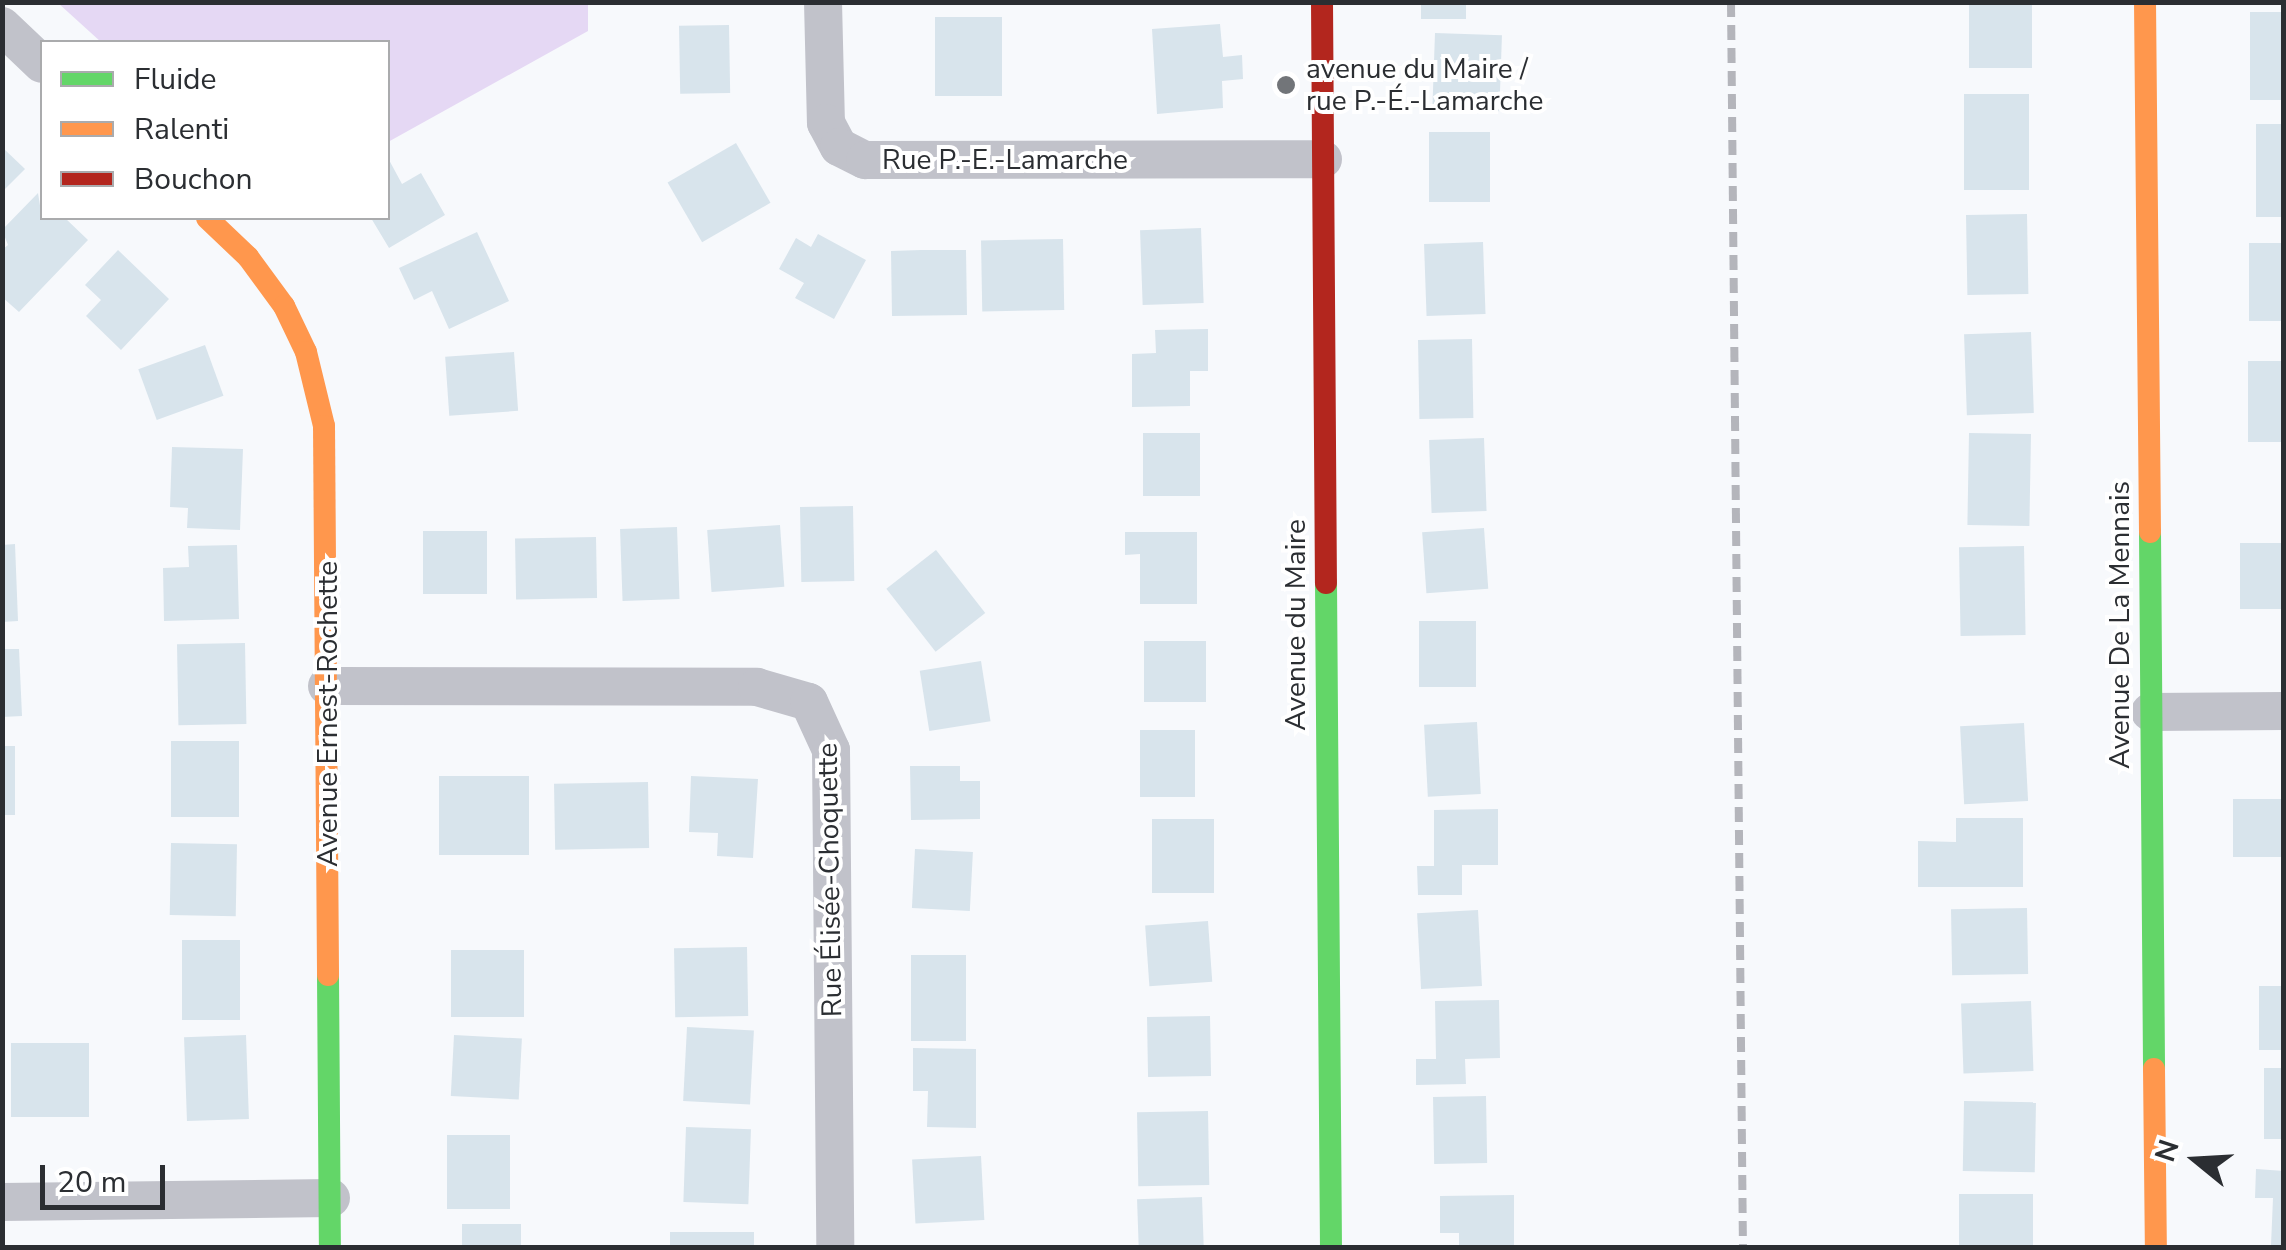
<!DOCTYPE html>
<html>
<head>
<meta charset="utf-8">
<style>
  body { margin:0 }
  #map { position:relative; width:2286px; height:1250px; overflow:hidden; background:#f7f9fc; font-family:"Nunito Sans",sans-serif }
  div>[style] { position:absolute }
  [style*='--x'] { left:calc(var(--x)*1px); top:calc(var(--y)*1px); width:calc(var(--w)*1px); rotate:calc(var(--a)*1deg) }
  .green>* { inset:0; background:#e5d8f4 }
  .building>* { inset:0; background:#d8e4ec; transform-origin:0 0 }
  .street>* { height:38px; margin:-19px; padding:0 19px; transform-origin:19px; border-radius:19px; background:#c1c2ca }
  .fast>* { height:22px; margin:-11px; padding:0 11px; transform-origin:11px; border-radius:11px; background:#63d668 }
  .slow>* { height:22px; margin:-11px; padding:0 11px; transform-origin:11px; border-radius:11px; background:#ff974d }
  .jam>* { height:22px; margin:-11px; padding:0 11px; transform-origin:11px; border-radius:11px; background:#b3261e }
  .rail>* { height:8px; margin-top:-4px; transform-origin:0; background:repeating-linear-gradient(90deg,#b4b5bb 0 15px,transparent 0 23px) }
  .dots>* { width:28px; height:28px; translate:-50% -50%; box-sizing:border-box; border:5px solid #fff; border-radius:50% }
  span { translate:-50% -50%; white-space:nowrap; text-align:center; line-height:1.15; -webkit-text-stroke:8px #fff; paint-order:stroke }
  .poi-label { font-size:28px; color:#2b2e32 }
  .left { translate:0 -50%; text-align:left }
  .street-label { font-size:28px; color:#2b2e32 }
  .frame { position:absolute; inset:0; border:5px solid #2b2e32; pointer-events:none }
  .legend { position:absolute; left:40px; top:40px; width:350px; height:180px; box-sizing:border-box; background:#fff; border:2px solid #aaabad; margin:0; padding:12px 18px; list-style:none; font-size:30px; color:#2b2e32 }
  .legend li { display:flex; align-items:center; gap:20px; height:50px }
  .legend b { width:50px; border:2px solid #aaabad }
  .north { position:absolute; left:2146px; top:1110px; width:100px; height:100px; -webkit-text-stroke:8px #fff; paint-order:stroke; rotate:288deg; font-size:28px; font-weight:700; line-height:40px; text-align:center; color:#2b2e32 }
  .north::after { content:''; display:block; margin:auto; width:35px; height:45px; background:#2b2e32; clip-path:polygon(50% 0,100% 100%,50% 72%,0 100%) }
  .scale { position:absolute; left:40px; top:1165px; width:125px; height:45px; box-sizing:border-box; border:5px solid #2b2e32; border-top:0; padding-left:12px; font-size:30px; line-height:35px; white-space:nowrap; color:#2b2e32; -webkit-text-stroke:8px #fff; paint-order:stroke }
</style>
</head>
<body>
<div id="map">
  <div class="green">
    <div style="clip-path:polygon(58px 3px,588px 3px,588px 31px,388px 142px,388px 42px,101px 42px)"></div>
  </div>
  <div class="building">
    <div style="left:1421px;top:2px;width:45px;height:17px"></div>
    <div style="left:1969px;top:2px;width:63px;height:66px"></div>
    <div style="left:2284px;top:12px;width:88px;height:34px;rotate:90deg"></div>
    <div style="left:935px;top:17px;width:67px;height:79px"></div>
    <div style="clip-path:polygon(1220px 24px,1223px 57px,1242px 55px,1243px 79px,1222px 81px,1223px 108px,1157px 114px,1152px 29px)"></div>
    <div style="left:729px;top:25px;width:68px;height:50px;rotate:89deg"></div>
    <div style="left:1435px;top:33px;width:67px;height:76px;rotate:2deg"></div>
    <div style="left:1964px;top:94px;width:65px;height:96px"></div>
    <div style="left:2284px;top:124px;width:93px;height:28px;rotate:90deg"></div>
    <div style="left:1429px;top:132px;width:61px;height:70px"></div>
    <div style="left:736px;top:143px;width:69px;height:79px;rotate:60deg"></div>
    <div style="clip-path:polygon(2px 147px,25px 169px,2px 192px)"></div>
    <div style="clip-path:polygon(388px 158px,402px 184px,421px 173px,445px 215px,389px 248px,371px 218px,388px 218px)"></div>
    <div style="clip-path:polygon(38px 193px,42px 218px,65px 218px,88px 240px,19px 312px,2px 297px,2px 250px,8px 245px,2px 230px)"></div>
    <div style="left:2027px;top:214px;width:80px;height:61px;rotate:89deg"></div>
    <div style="left:1201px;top:228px;width:75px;height:61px;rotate:88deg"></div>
    <div style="clip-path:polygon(477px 232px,509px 301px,449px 329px,432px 291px,414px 300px,399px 268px)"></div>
    <div style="clip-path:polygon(818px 234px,866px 260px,834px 319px,795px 298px,804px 283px,779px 269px,796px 238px,811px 247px)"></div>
    <div style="left:1063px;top:239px;width:71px;height:82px;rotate:89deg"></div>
    <div style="left:1483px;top:242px;width:72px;height:59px;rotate:88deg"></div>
    <div style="left:2284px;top:243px;width:78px;height:35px;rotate:90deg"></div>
    <div style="clip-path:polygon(118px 250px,169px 299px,121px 350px,86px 316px,101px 300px,85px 285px)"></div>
    <div style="clip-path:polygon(921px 250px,966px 250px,967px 315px,892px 316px,891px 251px)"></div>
    <div style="clip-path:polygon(1208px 329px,1208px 371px,1190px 371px,1190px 406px,1132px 407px,1132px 354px,1156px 353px,1155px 330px)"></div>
    <div style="left:2031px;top:332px;width:81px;height:67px;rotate:88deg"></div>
    <div style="left:1472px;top:339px;width:79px;height:54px;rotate:89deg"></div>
    <div style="left:205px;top:345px;width:54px;height:71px;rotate:70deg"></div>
    <div style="left:514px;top:352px;width:59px;height:69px;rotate:86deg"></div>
    <div style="left:2284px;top:361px;width:81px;height:36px;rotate:90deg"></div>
    <div style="left:1143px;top:433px;width:57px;height:63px"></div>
    <div style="left:1969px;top:433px;width:62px;height:92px;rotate:1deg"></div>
    <div style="left:1484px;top:438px;width:73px;height:55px;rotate:88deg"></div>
    <div style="clip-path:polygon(172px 447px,243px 449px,240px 530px,187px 528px,188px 508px,170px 507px)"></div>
    <div style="left:853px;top:506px;width:75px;height:53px;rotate:89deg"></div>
    <div style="left:780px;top:525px;width:62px;height:73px;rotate:86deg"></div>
    <div style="left:677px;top:527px;width:72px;height:57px;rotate:88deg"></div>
    <div style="left:1484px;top:528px;width:61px;height:62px;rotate:86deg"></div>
    <div style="left:423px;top:531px;width:64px;height:63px"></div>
    <div style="clip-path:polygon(1125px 532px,1197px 532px,1197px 604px,1140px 604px,1140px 554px,1125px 555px)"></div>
    <div style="left:596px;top:537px;width:61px;height:81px;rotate:89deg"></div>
    <div style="left:2284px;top:543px;width:66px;height:44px;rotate:90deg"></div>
    <div style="clip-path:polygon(15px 544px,18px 621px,2px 622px,2px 545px)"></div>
    <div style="clip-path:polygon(237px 545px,239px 619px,164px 621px,163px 568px,189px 567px,188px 546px)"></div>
    <div style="left:2024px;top:546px;width:89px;height:65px;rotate:89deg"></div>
    <div style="left:936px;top:550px;width:80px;height:63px;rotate:52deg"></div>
    <div style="left:1419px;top:621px;width:57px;height:66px"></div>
    <div style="left:1144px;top:641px;width:62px;height:61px"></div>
    <div style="left:245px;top:643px;width:81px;height:68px;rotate:89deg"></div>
    <div style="clip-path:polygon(2px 649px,19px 649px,22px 716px,2px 717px)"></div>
    <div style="left:981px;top:661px;width:61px;height:62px;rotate:81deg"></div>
    <div style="left:1477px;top:722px;width:72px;height:53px;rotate:87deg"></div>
    <div style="left:2024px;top:723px;width:78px;height:64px;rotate:87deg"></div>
    <div style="left:1140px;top:730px;width:55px;height:67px"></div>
    <div style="left:239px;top:741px;width:76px;height:68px;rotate:90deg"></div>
    <div style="left:2px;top:746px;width:13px;height:69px"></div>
    <div style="clip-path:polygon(910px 766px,960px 766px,960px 781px,980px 781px,980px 819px,911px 820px)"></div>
    <div style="left:529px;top:776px;width:79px;height:90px;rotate:90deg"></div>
    <div style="clip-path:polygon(691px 776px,758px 779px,753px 858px,717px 856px,718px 833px,689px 832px)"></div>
    <div style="left:648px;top:782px;width:66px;height:94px;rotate:89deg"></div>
    <div style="left:2284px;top:799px;width:58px;height:51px;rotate:90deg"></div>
    <div style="clip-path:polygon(1498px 809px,1498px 865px,1462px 865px,1462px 895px,1418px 895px,1417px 866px,1434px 866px,1434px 810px)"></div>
    <div style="clip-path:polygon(1956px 818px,2023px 818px,2023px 887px,1918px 887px,1918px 841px,1956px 842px)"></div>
    <div style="left:1152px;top:819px;width:62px;height:74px"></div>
    <div style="left:171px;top:843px;width:66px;height:72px;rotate:1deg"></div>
    <div style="left:915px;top:849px;width:58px;height:59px;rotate:3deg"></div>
    <div style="left:2027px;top:908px;width:66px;height:76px;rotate:89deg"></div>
    <div style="left:1478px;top:910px;width:76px;height:61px;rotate:87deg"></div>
    <div style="left:1208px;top:921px;width:61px;height:63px;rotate:86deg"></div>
    <div style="left:182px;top:940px;width:58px;height:80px"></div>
    <div style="left:747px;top:947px;width:69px;height:73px;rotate:89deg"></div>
    <div style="left:451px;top:950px;width:73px;height:67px"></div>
    <div style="left:911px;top:955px;width:55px;height:86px"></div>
    <div style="left:2284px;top:986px;width:64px;height:25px;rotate:90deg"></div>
    <div style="clip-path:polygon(1499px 1000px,1500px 1058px,1465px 1059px,1466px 1084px,1416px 1085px,1416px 1059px,1436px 1059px,1435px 1001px)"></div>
    <div style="left:2031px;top:1001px;width:70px;height:70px;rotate:88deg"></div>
    <div style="left:1210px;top:1016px;width:60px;height:63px;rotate:89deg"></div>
    <div style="left:687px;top:1027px;width:67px;height:74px;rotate:3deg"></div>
    <div style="left:246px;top:1035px;width:84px;height:62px;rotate:88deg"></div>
    <div style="left:454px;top:1035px;width:68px;height:61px;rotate:3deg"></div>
    <div style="left:11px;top:1043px;width:78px;height:74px"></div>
    <div style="clip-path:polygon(913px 1048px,976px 1049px,976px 1128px,927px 1127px,928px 1091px,913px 1091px)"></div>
    <div style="left:2264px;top:1068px;width:20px;height:71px"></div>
    <div style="left:1486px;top:1096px;width:67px;height:53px;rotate:89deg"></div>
    <div style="left:1964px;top:1101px;width:72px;height:70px;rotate:1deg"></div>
    <div style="left:1208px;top:1111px;width:74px;height:71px;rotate:89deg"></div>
    <div style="left:686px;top:1127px;width:65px;height:75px;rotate:2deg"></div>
    <div style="left:447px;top:1135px;width:63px;height:74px"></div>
    <div style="left:981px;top:1156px;width:64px;height:69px;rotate:87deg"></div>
    <div style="clip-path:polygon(2256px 1169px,2284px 1171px,2284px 1246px,2271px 1245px,2273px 1198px,2255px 1198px)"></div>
    <div style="left:1959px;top:1194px;width:74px;height:54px"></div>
    <div style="clip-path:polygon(1514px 1195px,1514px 1248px,1459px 1248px,1459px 1233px,1440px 1233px,1440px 1196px)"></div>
    <div style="left:1202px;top:1197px;width:51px;height:65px;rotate:88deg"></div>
    <div style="left:462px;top:1224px;width:59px;height:24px"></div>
    <div style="left:670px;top:1232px;width:84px;height:16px"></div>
  </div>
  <div class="street">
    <div style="--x:823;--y:2;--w:121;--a:88.6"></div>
    <div style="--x:826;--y:123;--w:27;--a:62"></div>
    <div style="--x:839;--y:147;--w:29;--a:27"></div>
    <div style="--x:865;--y:160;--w:458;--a:-0.1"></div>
    <div style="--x:2;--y:26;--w:55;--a:43.5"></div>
    <div style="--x:327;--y:686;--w:430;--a:0.1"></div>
    <div style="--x:757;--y:687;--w:54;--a:16.1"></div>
    <div style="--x:809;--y:702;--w:53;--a:65.4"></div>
    <div style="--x:831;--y:750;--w:498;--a:89.5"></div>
    <div style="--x:2150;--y:712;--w:134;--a:-0.4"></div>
    <div style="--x:2;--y:1202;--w:329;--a:-0.7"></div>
  </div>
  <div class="fast">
    <div style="--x:2150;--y:532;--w:537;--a:89.57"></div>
    <div style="--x:1326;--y:583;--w:665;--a:89.57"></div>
    <div style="--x:328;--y:975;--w:273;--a:89.6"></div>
  </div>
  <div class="slow">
    <div style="--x:2145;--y:2;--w:530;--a:89.46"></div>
    <div style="--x:207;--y:218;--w:57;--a:43.6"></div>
    <div style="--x:248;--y:257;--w:61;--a:53.7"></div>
    <div style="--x:284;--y:306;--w:51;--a:64.4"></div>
    <div style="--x:306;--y:352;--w:76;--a:76.3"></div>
    <div style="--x:324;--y:426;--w:549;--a:89.58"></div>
    <div style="--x:2154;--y:1069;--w:179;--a:89.4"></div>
  </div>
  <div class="jam">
    <div style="--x:1322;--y:2;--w:581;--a:89.61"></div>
  </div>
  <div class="rail">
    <div style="--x:1731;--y:2;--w:1246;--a:89.45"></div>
  </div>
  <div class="dots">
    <div style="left:1286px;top:85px;background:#727579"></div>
  </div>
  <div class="poi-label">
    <span class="left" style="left:1306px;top:85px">avenue du Maire /<br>rue P.-É.-Lamarche</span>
  </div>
  <div class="street-label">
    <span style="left:1005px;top:160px">Rue P.-E.-Lamarche</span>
    <span style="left:1296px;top:625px;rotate:-90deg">Avenue du Maire</span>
    <span style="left:2120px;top:625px;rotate:-90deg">Avenue De La Mennais</span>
    <span style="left:328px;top:714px;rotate:-90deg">Avenue Ernest-Rochette</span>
    <span style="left:830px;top:880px;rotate:-91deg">Rue Élisée-Choquette</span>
  </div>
  <div class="frame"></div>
  <ul class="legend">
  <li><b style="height:12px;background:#63d668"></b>Fluide</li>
  <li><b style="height:12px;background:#ff974d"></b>Ralenti</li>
  <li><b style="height:12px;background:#b3261e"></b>Bouchon</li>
  </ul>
  <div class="north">N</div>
  <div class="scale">20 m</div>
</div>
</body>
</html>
